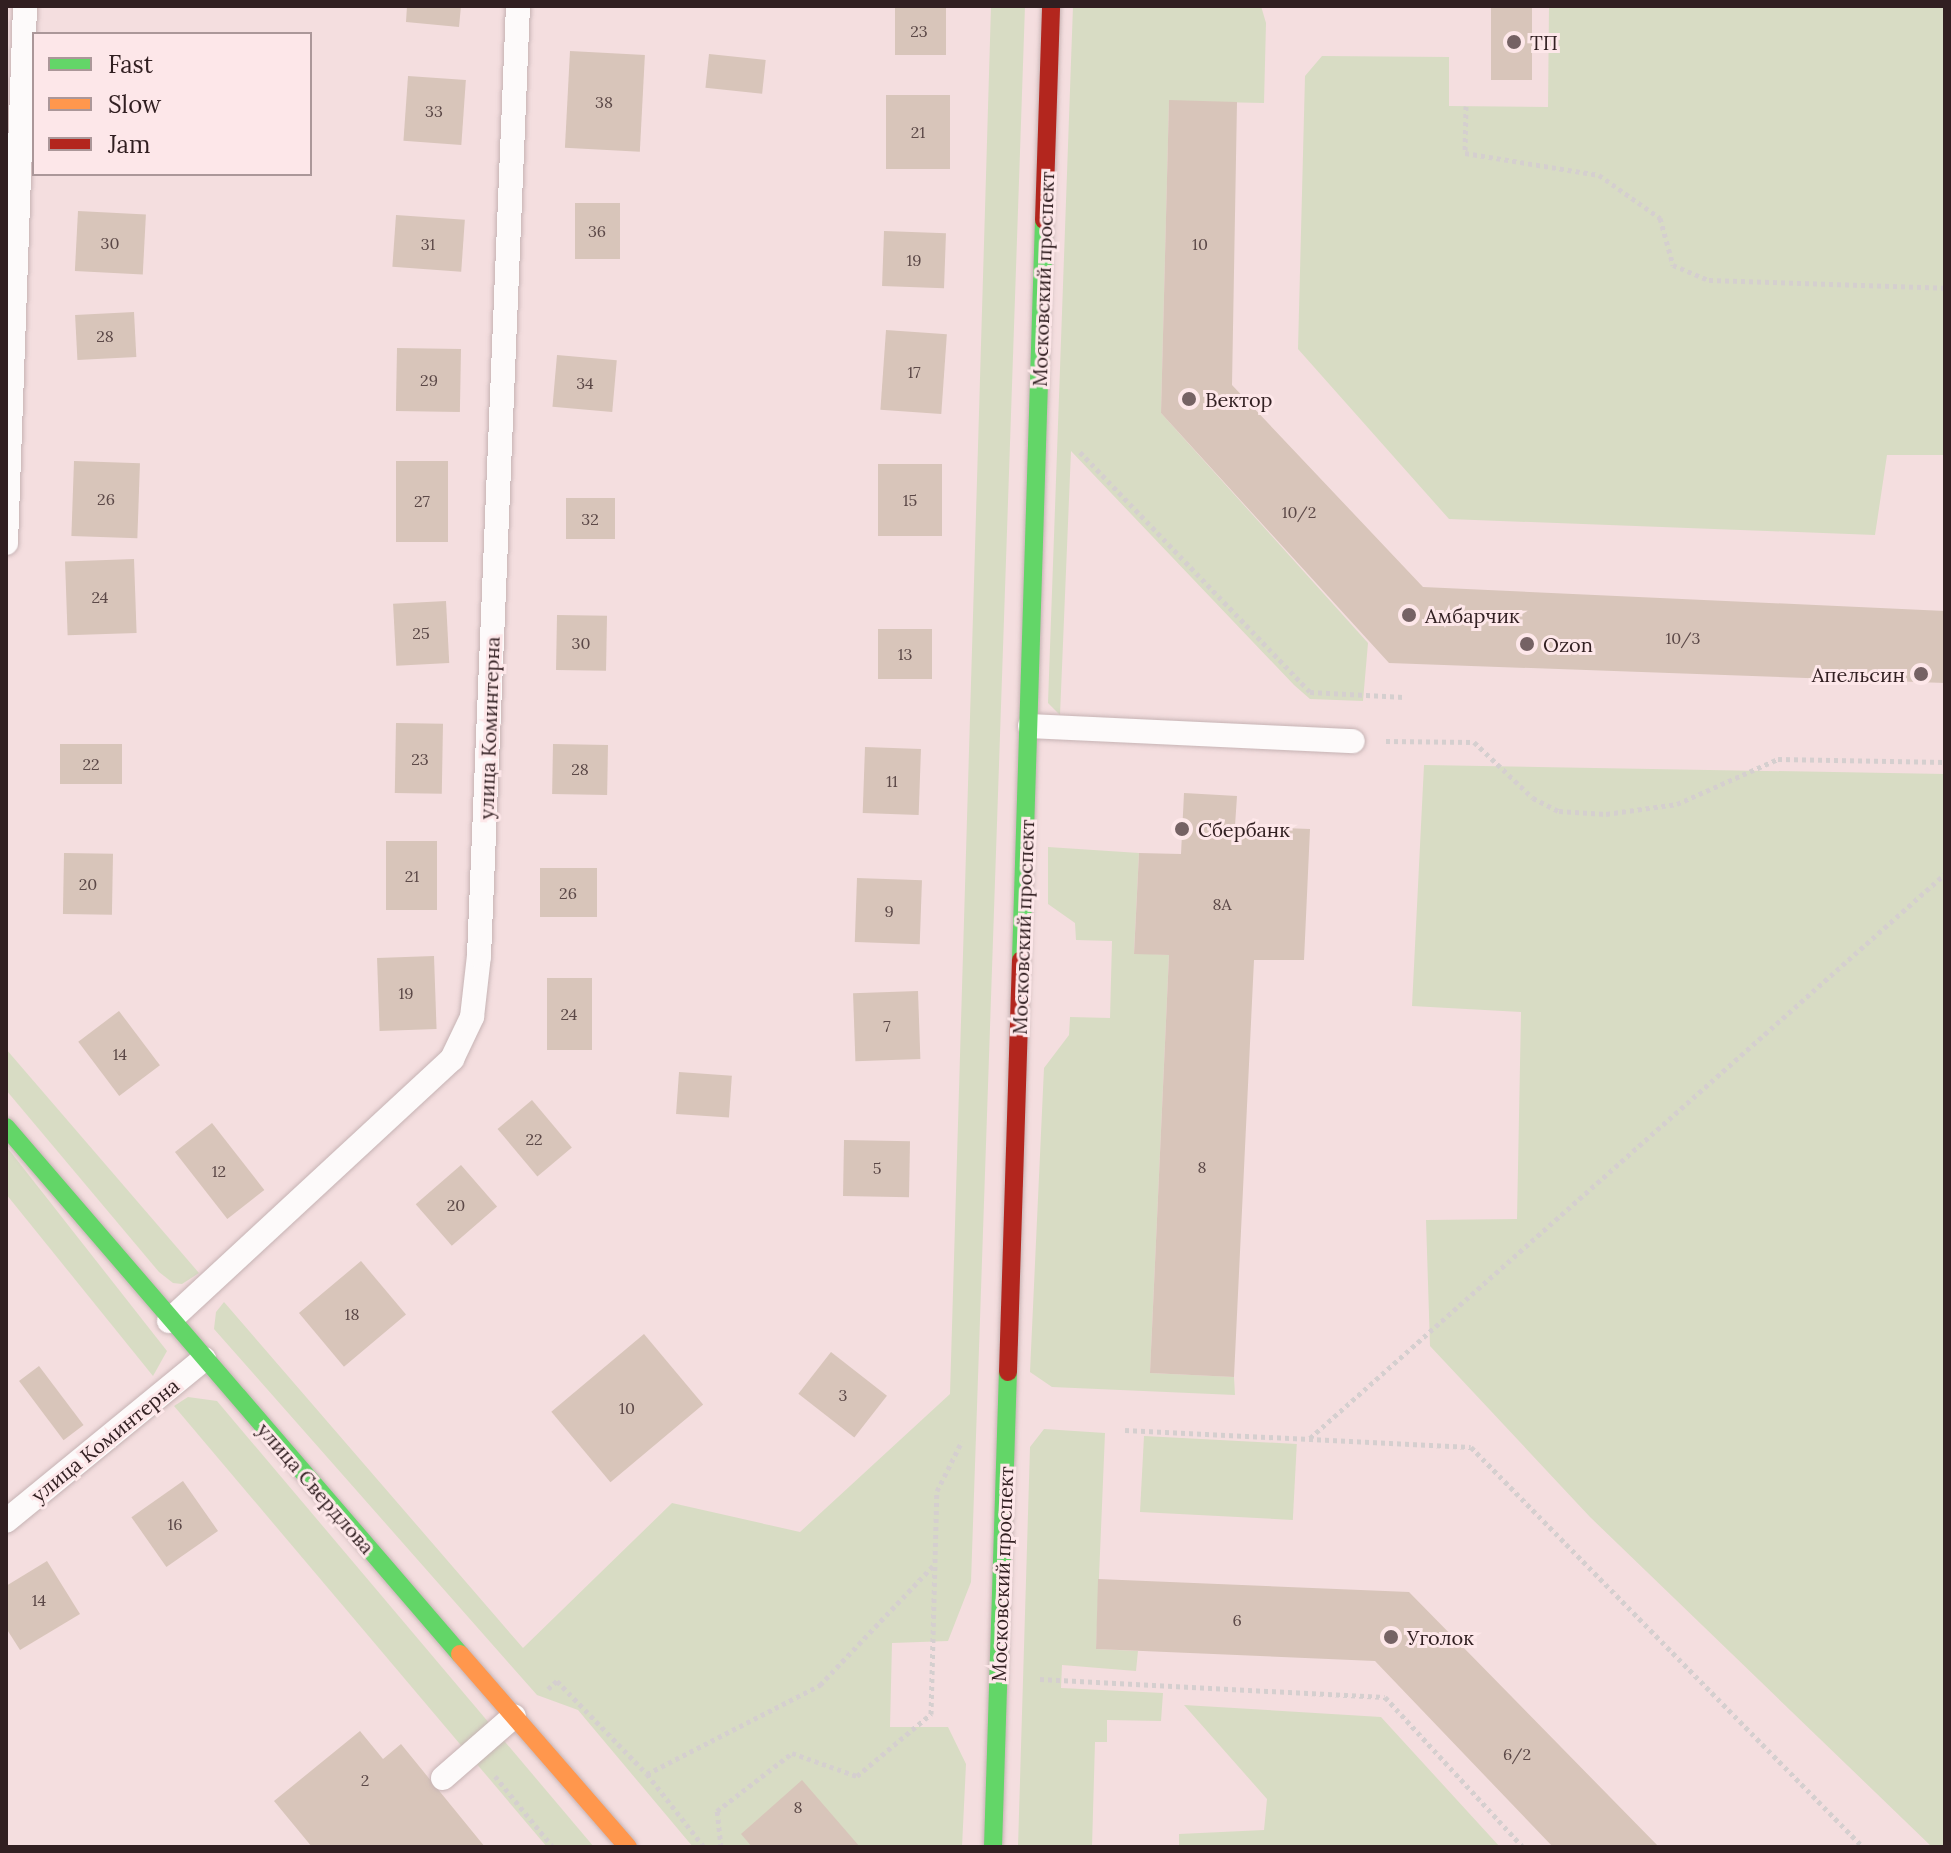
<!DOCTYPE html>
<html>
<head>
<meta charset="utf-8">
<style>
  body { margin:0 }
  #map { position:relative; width:1951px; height:1853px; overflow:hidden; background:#f4dedf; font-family:Lora,serif }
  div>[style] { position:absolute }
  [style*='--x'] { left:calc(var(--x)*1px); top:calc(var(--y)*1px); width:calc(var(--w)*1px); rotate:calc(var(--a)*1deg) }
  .green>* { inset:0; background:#d8dcc4; transform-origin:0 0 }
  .building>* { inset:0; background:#d8c5ba; transform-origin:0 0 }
  .path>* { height:5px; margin-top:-2.5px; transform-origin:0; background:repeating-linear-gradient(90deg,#d5cfcf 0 4px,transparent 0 8px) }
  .roads { filter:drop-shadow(0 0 2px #c6b3b4) drop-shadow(0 0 2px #c6b3b4) }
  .lane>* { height:24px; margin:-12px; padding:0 12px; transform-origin:12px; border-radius:12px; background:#fdfafa }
  .fast>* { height:18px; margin:-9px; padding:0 9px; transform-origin:9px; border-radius:9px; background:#63d668 }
  .slow>* { height:18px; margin:-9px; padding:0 9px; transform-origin:9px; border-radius:9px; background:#ff974d }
  .jam>* { height:18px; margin:-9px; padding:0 9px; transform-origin:9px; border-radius:9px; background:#b3261e }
  .dots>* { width:22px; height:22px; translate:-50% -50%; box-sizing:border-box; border:4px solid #fde7e9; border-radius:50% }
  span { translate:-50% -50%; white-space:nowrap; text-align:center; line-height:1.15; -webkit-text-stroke:6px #fde7e9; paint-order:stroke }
  .number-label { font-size:16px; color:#5b4847 }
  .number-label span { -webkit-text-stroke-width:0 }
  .poi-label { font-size:20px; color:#311f21 }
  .left { translate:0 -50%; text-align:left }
  .right { translate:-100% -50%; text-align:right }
  .street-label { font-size:20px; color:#311f21 }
  .frame { position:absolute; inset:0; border:8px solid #311f21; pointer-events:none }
  .legend { position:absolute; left:32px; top:32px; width:280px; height:144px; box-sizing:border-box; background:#fde7e9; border:2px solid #ab9799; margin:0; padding:10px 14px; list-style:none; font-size:24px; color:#311f21 }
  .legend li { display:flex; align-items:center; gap:16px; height:40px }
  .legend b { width:40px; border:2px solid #ab9799 }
</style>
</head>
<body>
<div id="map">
  <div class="green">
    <div style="clip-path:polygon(991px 6px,1025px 6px,971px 1582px,948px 1641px,892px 1643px,890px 1727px,948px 1727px,966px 1764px,962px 1847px,693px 1847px,578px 1710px,537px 1695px,214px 1329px,216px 1312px,224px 1302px,523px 1648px,672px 1503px,800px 1532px,950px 1394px)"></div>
    <div style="clip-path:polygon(1073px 6px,1261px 6px,1266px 23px,1264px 103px,1169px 101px,1161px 413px,1368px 643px,1363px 701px,1310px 699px,1294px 685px,1071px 451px,1060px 715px,1048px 703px)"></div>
    <div style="clip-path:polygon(1549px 6px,1945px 6px,1945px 455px,1887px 455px,1875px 535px,1449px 519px,1298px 349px,1305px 76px,1322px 56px,1449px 57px,1449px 106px,1548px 107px)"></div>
    <div style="clip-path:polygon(1424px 765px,1945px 774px,1945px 1847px,1932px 1847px,1590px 1517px,1430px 1346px,1426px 1220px,1517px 1219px,1521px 1012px,1412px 1006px)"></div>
    <div style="clip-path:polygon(1048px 847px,1139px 853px,1134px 953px,1169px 955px,1150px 1373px,1234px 1377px,1235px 1395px,1052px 1387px,1030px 1372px,1044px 1068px,1069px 1035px,1070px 1017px,1110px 1018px,1112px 941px,1076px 940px,1075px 923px,1048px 904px)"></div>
    <div style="clip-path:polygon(6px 1049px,199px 1273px,182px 1284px,173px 1283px,159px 1272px,6px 1090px)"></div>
    <div style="clip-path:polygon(6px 1146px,167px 1351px,153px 1376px,6px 1194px)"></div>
    <div style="clip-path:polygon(188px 1397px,217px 1401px,594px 1847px,547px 1847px,174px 1406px)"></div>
    <div style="clip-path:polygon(1044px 1429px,1105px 1433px,1096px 1649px,1138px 1651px,1136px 1671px,1062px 1665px,1061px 1688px,1163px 1693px,1161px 1721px,1107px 1720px,1107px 1742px,1095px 1742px,1092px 1847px,1018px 1847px,1030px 1447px)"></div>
    <div style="left:1144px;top:1436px;width:153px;height:76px;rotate:3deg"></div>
    <div style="clip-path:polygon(1184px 1705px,1381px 1717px,1500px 1847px,1179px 1847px,1179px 1834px,1264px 1830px,1267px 1799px)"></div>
  </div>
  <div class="building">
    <div style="clip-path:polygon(407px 6px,461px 6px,459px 27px,406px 22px)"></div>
    <div style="left:895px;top:6px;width:51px;height:49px"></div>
    <div style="left:1491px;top:6px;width:41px;height:74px"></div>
    <div style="left:570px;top:51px;width:75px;height:97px;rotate:3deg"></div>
    <div style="left:709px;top:54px;width:57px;height:34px;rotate:6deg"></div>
    <div style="left:408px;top:76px;width:58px;height:65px;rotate:4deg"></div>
    <div style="left:886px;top:95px;width:64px;height:74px"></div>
    <div style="clip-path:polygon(1169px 100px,1237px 102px,1232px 385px,1423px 587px,1945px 611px,1945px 683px,1389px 663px,1161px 413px)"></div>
    <div style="left:575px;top:203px;width:45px;height:56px"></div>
    <div style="left:78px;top:211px;width:68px;height:60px;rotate:3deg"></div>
    <div style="left:396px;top:215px;width:69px;height:52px;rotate:4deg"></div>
    <div style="left:884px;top:231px;width:62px;height:55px;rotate:2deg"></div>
    <div style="left:134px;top:312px;width:45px;height:59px;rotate:87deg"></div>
    <div style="left:886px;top:330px;width:61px;height:80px;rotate:4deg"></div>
    <div style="left:397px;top:348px;width:64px;height:63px;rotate:1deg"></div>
    <div style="left:557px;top:355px;width:60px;height:52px;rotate:5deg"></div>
    <div style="left:74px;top:461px;width:66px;height:75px;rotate:2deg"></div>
    <div style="left:396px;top:461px;width:52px;height:81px"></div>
    <div style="left:878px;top:464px;width:64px;height:72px"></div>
    <div style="left:566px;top:498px;width:49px;height:41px"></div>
    <div style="left:134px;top:559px;width:74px;height:69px;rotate:88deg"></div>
    <div style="left:446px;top:601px;width:62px;height:53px;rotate:87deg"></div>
    <div style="left:557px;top:615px;width:50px;height:55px;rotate:1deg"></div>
    <div style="left:878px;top:629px;width:54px;height:50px"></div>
    <div style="left:396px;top:723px;width:47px;height:70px;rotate:1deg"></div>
    <div style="left:122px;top:744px;width:40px;height:62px;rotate:90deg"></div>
    <div style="left:553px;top:744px;width:55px;height:50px;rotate:1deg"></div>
    <div style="left:865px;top:747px;width:56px;height:66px;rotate:2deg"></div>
    <div style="clip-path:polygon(1184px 793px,1237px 796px,1235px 826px,1310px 829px,1304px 960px,1254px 960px,1234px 1377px,1150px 1373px,1169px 955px,1134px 954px,1139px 853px,1181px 854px)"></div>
    <div style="left:437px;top:841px;width:69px;height:51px;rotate:90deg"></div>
    <div style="left:64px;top:853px;width:49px;height:61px;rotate:1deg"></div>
    <div style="left:540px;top:868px;width:57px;height:49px"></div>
    <div style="left:857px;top:878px;width:65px;height:64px;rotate:2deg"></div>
    <div style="left:434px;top:956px;width:73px;height:57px;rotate:88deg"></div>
    <div style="left:547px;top:978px;width:45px;height:72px"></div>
    <div style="left:918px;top:991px;width:68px;height:65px;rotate:88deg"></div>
    <div style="left:119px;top:1011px;width:68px;height:51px;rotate:53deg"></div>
    <div style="left:679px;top:1072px;width:53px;height:42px;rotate:4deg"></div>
    <div style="left:532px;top:1100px;width:62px;height:45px;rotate:50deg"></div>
    <div style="left:212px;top:1123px;width:85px;height:47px;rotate:52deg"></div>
    <div style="left:844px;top:1140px;width:66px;height:56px;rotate:1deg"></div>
    <div style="left:461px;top:1165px;width:55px;height:60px;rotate:49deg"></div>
    <div style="left:361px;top:1261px;width:70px;height:81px;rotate:50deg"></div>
    <div style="left:644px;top:1334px;width:92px;height:121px;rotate:50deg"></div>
    <div style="left:831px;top:1352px;width:71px;height:53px;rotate:38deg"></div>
    <div style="left:39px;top:1366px;width:74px;height:25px;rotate:53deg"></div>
    <div style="left:183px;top:1481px;width:61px;height:63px;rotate:55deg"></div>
    <div style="clip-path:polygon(47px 1561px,80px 1614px,20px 1650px,6px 1628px,6px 1586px)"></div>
    <div style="clip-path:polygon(1098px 1579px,1409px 1592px,1659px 1847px,1553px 1847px,1375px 1661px,1096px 1649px)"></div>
    <div style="clip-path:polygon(360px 1731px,383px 1759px,401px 1744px,485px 1847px,312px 1847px,274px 1801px)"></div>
    <div style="clip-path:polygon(802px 1780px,860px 1847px,752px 1847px,741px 1834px)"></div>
  </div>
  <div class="path">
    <div style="--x:1466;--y:106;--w:47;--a:91.2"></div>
    <div style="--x:1465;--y:153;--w:136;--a:9.3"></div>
    <div style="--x:1599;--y:175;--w:75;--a:35.2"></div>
    <div style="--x:1660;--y:218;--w:49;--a:74.5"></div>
    <div style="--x:1673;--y:265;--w:39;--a:23"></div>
    <div style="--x:1709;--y:280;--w:236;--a:1.9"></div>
    <div style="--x:1080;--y:452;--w:332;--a:46.2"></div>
    <div style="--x:1310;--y:692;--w:94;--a:3"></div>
    <div style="--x:1386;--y:741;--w:88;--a:0.7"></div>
    <div style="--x:1474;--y:742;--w:81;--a:43.5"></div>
    <div style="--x:1533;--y:798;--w:29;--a:27"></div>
    <div style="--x:1559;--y:811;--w:47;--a:3.7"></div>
    <div style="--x:1606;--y:814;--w:72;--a:-8"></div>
    <div style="--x:1677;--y:804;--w:111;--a:-24"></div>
    <div style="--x:1778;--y:759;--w:167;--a:1"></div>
    <div style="--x:1125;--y:1430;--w:346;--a:2.8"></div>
    <div style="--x:1471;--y:1447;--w:560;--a:45.58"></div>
    <div style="--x:1310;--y:1438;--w:849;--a:-41.61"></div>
    <div style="--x:1040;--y:1679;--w:345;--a:3"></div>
    <div style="--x:1385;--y:1697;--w:204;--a:47.4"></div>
    <div style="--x:548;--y:1689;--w:12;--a:-42"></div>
    <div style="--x:557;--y:1681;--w:129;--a:45.9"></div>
    <div style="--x:647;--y:1774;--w:195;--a:-27.2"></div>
    <div style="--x:820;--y:1685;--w:166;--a:-46.5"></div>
    <div style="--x:647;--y:1774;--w:93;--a:52"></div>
    <div style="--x:495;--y:1776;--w:92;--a:50.8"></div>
    <div style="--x:721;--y:1847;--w:36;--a:-96"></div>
    <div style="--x:717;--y:1811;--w:95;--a:-37.7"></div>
    <div style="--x:792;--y:1753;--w:69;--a:19.5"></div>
    <div style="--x:857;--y:1776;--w:97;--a:-40"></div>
    <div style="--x:931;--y:1714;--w:223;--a:-88.5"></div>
    <div style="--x:937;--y:1491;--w:56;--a:-63.4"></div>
  </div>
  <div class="roads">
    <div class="lane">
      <div style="--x:6;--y:543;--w:537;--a:-87.97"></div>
      <div style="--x:1030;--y:726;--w:323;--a:2.7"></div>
      <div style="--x:169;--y:1321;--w:386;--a:-42.8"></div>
      <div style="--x:452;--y:1059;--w:47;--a:-64.5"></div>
      <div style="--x:472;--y:1017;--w:61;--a:-83.5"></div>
      <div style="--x:479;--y:956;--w:951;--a:-87.65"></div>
      <div style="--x:6;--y:1521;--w:256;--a:-39.3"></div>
      <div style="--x:443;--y:1778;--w:94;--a:-41.1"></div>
    </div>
    <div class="fast">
      <div style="--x:1021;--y:960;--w:740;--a:-88.22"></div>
      <div style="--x:6;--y:1127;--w:696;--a:49.26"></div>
      <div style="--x:993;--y:1847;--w:475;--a:-88.2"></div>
    </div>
    <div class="slow">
      <div style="--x:460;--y:1654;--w:256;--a:49"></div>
    </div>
    <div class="jam">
      <div style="--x:1044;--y:220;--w:214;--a:-88.1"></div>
      <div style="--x:1008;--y:1372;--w:412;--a:-88.2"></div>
    </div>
  </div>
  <div class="dots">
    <div style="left:1514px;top:42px;background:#756264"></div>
    <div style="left:1189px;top:399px;background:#756264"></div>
    <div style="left:1409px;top:615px;background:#756264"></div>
    <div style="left:1527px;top:644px;background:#756264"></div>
    <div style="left:1921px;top:674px;background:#756264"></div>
    <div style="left:1182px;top:829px;background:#756264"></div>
    <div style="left:1391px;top:1637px;background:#756264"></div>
  </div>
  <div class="number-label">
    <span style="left:919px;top:31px">23</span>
    <span style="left:604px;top:102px">38</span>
    <span style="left:434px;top:111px">33</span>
    <span style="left:918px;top:132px">21</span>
    <span style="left:597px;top:231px">36</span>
    <span style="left:110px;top:243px">30</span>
    <span style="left:428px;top:244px">31</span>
    <span style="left:1200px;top:244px">10</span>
    <span style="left:914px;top:260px">19</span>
    <span style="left:105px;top:336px">28</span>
    <span style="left:914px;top:372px">17</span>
    <span style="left:429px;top:380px">29</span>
    <span style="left:585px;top:383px">34</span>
    <span style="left:106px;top:499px">26</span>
    <span style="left:910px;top:500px">15</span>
    <span style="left:422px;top:501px">27</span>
    <span style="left:1299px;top:512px">10/2</span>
    <span style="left:590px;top:519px">32</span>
    <span style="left:100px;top:597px">24</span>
    <span style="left:421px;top:633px">25</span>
    <span style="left:1683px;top:638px">10/3</span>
    <span style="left:581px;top:643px">30</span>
    <span style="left:905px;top:654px">13</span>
    <span style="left:420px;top:759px">23</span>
    <span style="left:91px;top:764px">22</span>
    <span style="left:580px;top:769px">28</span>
    <span style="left:892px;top:781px">11</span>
    <span style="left:412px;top:876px">21</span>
    <span style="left:88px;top:884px">20</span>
    <span style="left:568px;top:893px">26</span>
    <span style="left:1222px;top:904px">8А</span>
    <span style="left:889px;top:911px">9</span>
    <span style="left:406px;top:993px">19</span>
    <span style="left:569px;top:1014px">24</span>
    <span style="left:887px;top:1026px">7</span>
    <span style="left:120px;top:1054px">14</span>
    <span style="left:534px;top:1139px">22</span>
    <span style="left:1202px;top:1167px">8</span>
    <span style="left:877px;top:1168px">5</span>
    <span style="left:219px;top:1171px">12</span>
    <span style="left:456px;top:1205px">20</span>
    <span style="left:352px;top:1314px">18</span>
    <span style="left:843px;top:1395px">3</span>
    <span style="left:627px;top:1408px">10</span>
    <span style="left:175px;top:1524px">16</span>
    <span style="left:39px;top:1600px">14</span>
    <span style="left:1237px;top:1620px">6</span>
    <span style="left:1517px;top:1754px">6/2</span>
    <span style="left:365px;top:1780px">2</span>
    <span style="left:798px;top:1807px">8</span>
  </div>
  <div class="poi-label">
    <span class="left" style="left:1530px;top:42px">ТП</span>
    <span class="left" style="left:1205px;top:399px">Вектор</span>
    <span class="left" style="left:1425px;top:615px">Амбарчик</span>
    <span class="left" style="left:1543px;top:644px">Ozon</span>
    <span class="right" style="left:1905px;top:674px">Апельсин</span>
    <span class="left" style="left:1198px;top:829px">Сбербанк</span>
    <span class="left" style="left:1407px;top:1637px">Уголок</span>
  </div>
  <div class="street-label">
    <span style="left:1043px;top:279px;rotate:-88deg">Московский проспект</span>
    <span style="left:489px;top:728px;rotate:-88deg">улица Коминтерна</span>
    <span style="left:1023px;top:927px;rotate:-88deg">Московский проспект</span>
    <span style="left:105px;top:1440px;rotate:-39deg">улица Коминтерна</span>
    <span style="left:316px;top:1488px;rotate:49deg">улица Свердлова</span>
    <span style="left:1002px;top:1574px;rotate:-88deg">Московский проспект</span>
  </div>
  <div class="frame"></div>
  <ul class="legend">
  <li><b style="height:10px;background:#63d668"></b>Fast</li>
  <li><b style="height:10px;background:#ff974d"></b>Slow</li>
  <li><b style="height:10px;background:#b3261e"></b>Jam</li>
  </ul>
</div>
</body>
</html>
